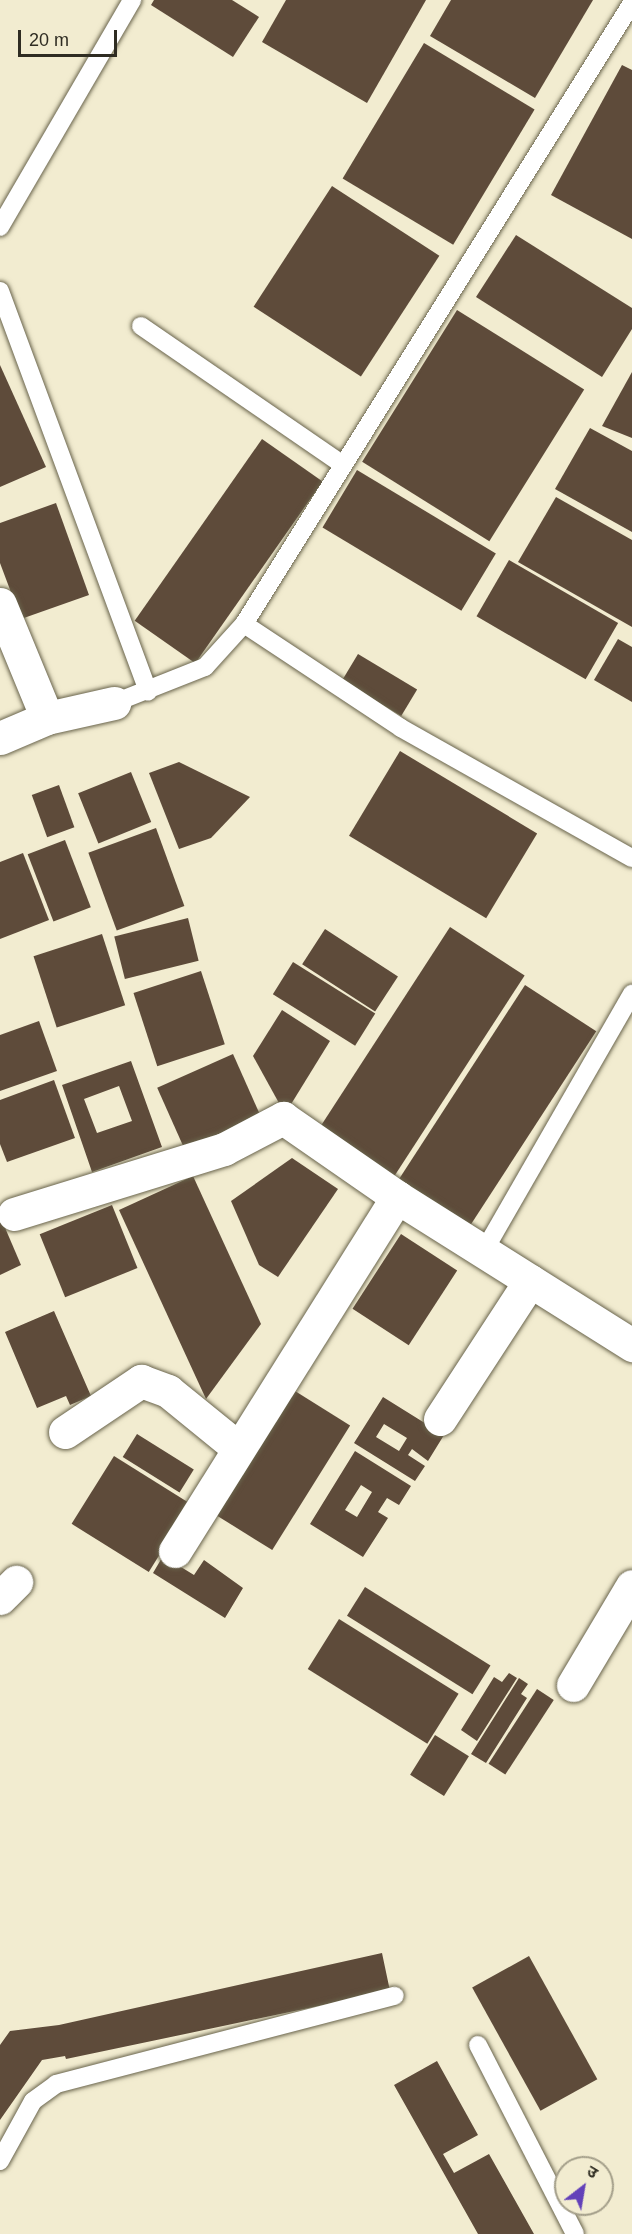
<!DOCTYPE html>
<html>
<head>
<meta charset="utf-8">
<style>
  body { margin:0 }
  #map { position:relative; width:632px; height:2234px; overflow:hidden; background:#f2ecd0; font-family:Arial,"Noto Sans Devanagari",sans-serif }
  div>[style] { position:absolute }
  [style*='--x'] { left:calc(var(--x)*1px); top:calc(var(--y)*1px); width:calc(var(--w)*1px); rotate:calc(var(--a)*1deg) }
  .building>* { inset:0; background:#5e4b3a; transform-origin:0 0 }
  .roads { filter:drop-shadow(0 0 2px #69644c) drop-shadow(0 0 2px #69644c) }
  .lane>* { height:18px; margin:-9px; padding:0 9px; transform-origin:9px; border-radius:9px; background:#fff }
  .street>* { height:33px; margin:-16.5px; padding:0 16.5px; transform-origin:16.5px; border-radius:16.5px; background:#fff }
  span { translate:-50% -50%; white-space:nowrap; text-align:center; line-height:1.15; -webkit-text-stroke:6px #f2ecd0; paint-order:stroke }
  .north { position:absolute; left:554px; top:2156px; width:60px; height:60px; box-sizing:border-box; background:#f2ecd0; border:2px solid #a49f8a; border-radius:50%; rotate:31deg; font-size:16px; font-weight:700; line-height:24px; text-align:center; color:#2f2c22 }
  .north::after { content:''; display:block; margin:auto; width:21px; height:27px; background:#6341b9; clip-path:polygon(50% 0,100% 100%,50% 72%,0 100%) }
  .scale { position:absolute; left:18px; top:30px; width:99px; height:27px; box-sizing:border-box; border:3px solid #2f2c22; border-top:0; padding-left:8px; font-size:18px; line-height:21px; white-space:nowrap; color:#2f2c22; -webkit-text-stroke:4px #f2ecd0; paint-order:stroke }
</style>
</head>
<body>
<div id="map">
  <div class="building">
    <div style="clip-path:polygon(154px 0,232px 0,259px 17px,233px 57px,151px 5px)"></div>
    <div style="clip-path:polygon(286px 0,426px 0,367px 103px,262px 42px)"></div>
    <div style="clip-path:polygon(451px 0,593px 0,535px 98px,430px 36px)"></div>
    <div style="left:424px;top:43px;width:129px;height:158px;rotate:31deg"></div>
    <div style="clip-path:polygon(622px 65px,632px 70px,632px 239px,551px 195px)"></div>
    <div style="left:332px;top:186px;width:128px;height:144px;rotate:33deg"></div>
    <div style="clip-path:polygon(516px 235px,632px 308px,632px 329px,602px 377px,476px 297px)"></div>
    <div style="left:457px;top:310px;width:150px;height:179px;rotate:32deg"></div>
    <div style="clip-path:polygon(0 365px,46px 467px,0 487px)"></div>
    <div style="clip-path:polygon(632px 372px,632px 438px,602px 426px)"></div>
    <div style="clip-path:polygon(590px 428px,632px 451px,632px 532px,555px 489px)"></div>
    <div style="left:262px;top:439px;width:74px;height:222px;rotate:35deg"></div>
    <div style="left:357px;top:470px;width:162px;height:67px;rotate:31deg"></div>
    <div style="clip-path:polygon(556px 497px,632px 540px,632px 627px,518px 562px)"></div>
    <div style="clip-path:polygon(56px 503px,89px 595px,21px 619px,0 563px,0 523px)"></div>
    <div style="left:509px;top:560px;width:126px;height:65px;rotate:30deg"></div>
    <div style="clip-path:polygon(618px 639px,632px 647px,632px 702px,594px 680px)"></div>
    <div style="left:358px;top:654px;width:69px;height:31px;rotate:31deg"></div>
    <div style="left:400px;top:751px;width:160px;height:99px;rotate:31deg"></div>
    <div style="clip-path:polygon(179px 762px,250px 797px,211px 838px,179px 849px,149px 773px)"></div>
    <div style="left:131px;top:772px;width:54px;height:57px;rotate:68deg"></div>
    <div style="left:59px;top:785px;width:45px;height:29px;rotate:70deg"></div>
    <div style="left:156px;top:828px;width:83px;height:72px;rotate:70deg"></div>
    <div style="left:65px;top:840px;width:72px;height:40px;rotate:69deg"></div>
    <div style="clip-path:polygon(23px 853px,49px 920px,0 939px,0 862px)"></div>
    <div style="left:188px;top:918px;width:44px;height:76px;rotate:76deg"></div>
    <div style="left:450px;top:927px;width:89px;height:243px;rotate:33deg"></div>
    <div style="left:325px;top:929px;width:87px;height:42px;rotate:33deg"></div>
    <div style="left:102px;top:934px;width:75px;height:72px;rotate:72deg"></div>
    <div style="left:293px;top:962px;width:97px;height:38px;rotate:32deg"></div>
    <div style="left:201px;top:971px;width:77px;height:71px;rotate:72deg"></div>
    <div style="left:525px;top:985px;width:85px;height:233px;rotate:33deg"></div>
    <div style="clip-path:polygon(282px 1010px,330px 1041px,285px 1114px,253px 1056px)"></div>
    <div style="clip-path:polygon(39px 1021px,57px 1071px,0 1091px,0 1035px)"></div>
    <div style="left:233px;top:1054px;width:77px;height:83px;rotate:66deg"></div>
    <div style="clip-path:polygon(evenodd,131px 1061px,162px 1147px,92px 1172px,62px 1085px,131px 1061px,119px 1086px,132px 1121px,97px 1133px,84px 1099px,119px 1086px)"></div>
    <div style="clip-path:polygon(54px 1080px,75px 1138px,7px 1162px,0 1144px,0 1100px)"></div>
    <div style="clip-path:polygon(292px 1158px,338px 1189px,278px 1277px,259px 1265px,231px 1201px)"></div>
    <div style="clip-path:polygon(193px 1176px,261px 1324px,206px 1399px,119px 1210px)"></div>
    <div style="left:112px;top:1205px;width:68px;height:78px;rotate:68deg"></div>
    <div style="clip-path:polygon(0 1216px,21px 1265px,0 1275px)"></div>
    <div style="left:401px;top:1234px;width:67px;height:89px;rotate:33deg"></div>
    <div style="clip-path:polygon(54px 1311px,91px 1396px,70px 1405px,66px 1396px,37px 1408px,5px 1332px)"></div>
    <div style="left:295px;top:1391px;width:65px;height:147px;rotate:32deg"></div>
    <div style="clip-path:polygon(evenodd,383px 1397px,444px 1435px,428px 1461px,412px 1449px,408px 1455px,425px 1466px,415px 1481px,354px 1443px,383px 1397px,384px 1424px,407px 1438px,399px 1451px,376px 1437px,384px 1424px)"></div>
    <div style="left:137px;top:1434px;width:67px;height:27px;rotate:32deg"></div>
    <div style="clip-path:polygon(evenodd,355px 1451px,411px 1486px,399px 1505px,387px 1498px,378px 1512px,388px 1518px,363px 1557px,310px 1524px,355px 1451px,361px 1485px,372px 1492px,357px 1517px,345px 1510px,361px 1485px)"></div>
    <div style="left:114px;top:1456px;width:91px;height:80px;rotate:32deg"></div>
    <div style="clip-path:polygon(163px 1556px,194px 1575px,204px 1560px,243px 1588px,225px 1618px,153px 1573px)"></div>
    <div style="left:365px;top:1587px;width:148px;height:34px;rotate:32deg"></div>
    <div style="left:339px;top:1619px;width:141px;height:59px;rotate:32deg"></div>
    <div style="clip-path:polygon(509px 1673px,517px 1678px,477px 1741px,461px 1730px,494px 1677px,502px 1682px)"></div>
    <div style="clip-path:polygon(519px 1678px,528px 1684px,521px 1694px,527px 1698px,486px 1763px,471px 1754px)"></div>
    <div style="left:537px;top:1689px;width:20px;height:89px;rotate:33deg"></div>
    <div style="left:435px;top:1735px;width:40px;height:47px;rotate:32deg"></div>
    <div style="clip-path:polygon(382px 1953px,390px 1991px,66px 2059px,65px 2056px,42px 2060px,0 2120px,0 2045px,10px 2031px,59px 2025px)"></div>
    <div style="left:529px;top:1956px;width:141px;height:65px;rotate:61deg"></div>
    <div style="clip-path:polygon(437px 2061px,478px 2135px,443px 2154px,454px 2173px,489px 2154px,534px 2234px,478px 2234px,394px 2085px)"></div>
  </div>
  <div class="roads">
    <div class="lane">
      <div style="--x:0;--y:227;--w:263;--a:-59.8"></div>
      <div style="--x:0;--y:291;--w:427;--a:69.7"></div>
      <div style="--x:141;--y:326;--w:245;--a:34.5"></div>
      <div style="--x:244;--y:624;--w:188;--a:33.5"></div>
      <div style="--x:401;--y:728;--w:265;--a:29.4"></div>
      <div style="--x:114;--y:703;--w:98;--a:-21.6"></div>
      <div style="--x:205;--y:667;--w:58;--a:-47.8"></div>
      <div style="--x:244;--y:624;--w:732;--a:-58"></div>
      <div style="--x:484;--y:1251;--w:297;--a:-60.1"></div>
      <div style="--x:478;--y:2045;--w:212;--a:62.8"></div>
      <div style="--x:0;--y:2161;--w:68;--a:-61.2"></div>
      <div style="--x:33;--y:2101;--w:29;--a:-36"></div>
      <div style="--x:56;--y:2084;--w:350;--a:-14.6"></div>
    </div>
    <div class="street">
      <div style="--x:0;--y:604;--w:123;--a:67.6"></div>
      <div style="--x:0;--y:738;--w:51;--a:-23.1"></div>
      <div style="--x:47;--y:718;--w:69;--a:-12.6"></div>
      <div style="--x:14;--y:1214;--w:220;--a:-17.2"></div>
      <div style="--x:224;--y:1149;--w:67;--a:-27.7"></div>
      <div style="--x:283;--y:1118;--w:139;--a:34.7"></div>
      <div style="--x:397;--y:1197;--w:278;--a:32.2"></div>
      <div style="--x:440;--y:1419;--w:165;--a:-56.9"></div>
      <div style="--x:65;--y:1432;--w:92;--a:-33.9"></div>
      <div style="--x:141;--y:1381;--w:29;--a:20"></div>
      <div style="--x:168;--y:1391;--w:89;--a:39.1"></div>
      <div style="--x:175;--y:1551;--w:418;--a:-57.9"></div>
      <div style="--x:0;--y:1598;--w:23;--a:-45"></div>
      <div style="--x:573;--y:1685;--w:115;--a:-59.2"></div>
    </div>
  </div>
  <div class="north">उ</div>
  <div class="scale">20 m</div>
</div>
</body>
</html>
